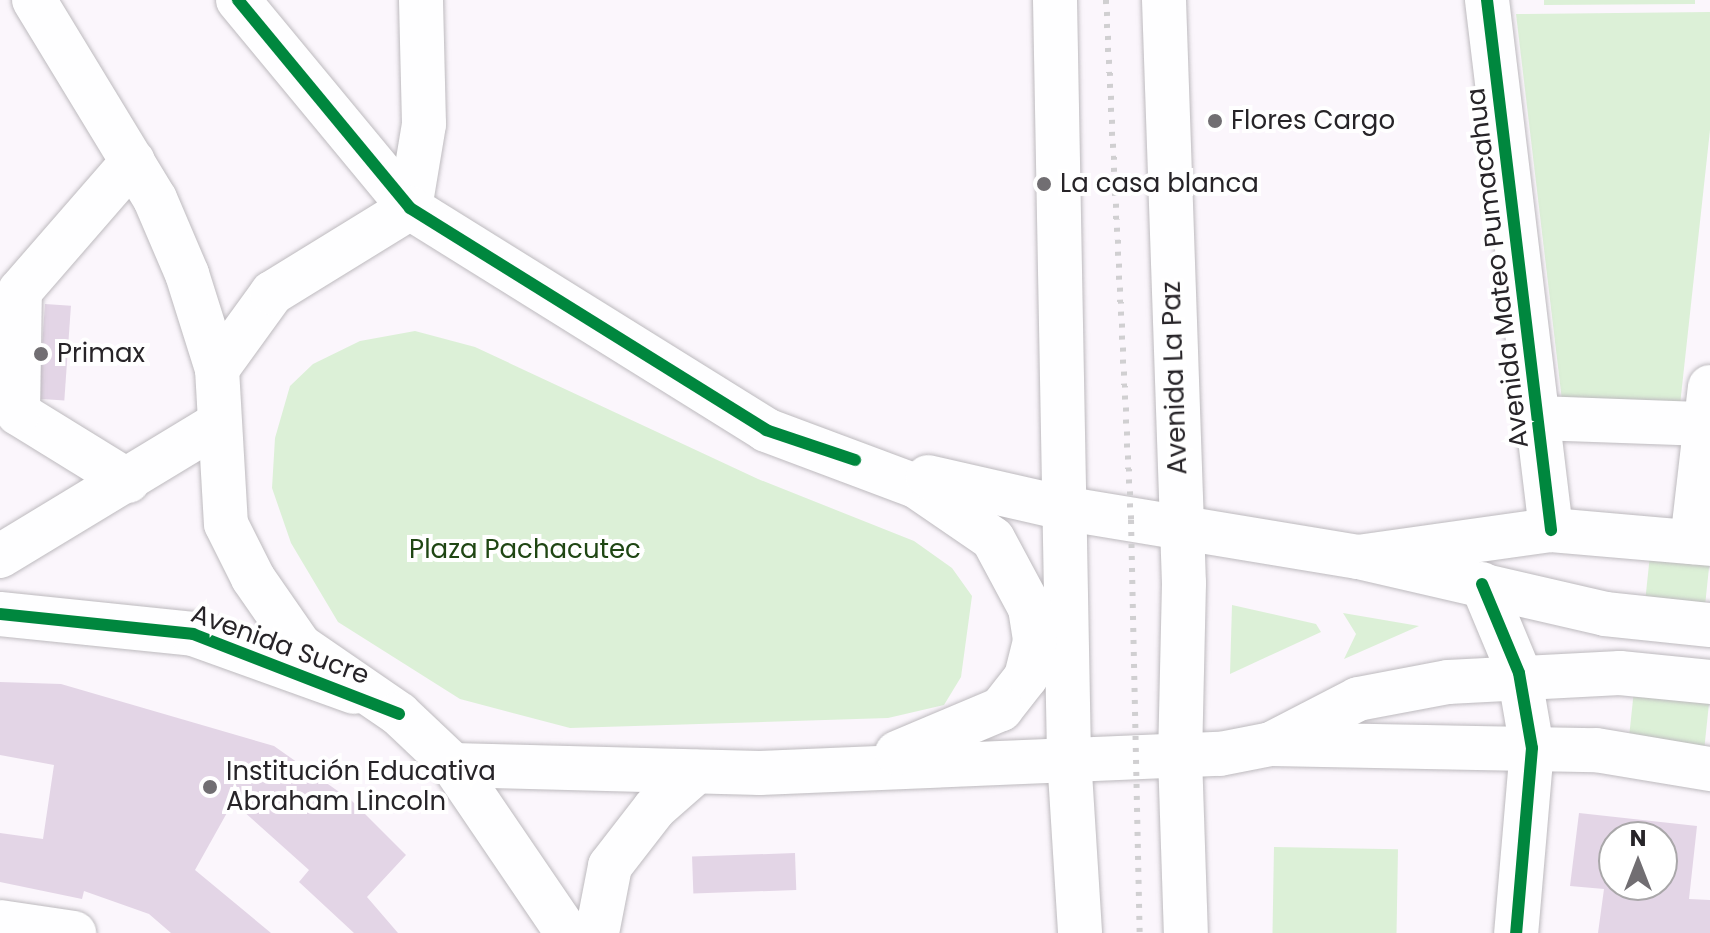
<!DOCTYPE html>
<html>
<head>
<meta charset="utf-8">
<style>
  body { margin:0 }
  #map { position:relative; width:1710px; height:933px; overflow:hidden; background:#fbf6fc; font-family:Poppins,sans-serif }
  div>[style] { position:absolute }
  [style*='--x'] { left:calc(var(--x)*1px); top:calc(var(--y)*1px); width:calc(var(--w)*1px); rotate:calc(var(--a)*1deg) }
  .green>* { inset:0; background:#dcf0d7; transform-origin:0 0 }
  .building>* { inset:0; background:#e3d5e6; transform-origin:0 0 }
  .roads { filter:drop-shadow(0 0 2px #bdbabe) drop-shadow(0 0 2px #bdbabe) }
  .minor>* { height:44px; margin:-22px; padding:0 22px; transform-origin:22px; border-radius:22px; background:#fefeff }
  .major>* { height:44px; margin:-22px; padding:0 22px; transform-origin:22px; border-radius:22px; background:#fefeff }
  .highway>* { height:44px; margin:-22px; padding:0 22px; transform-origin:22px; border-radius:22px; background:#fefeff }
  .rail>* { height:6px; margin-top:-3px; transform-origin:0; background:repeating-linear-gradient(90deg,#d0cfd1 0 4px,transparent 0 12px) }
  .cycleway>* { height:12px; margin:-6px; padding:0 6px; transform-origin:6px; border-radius:6px; background:#00873e }
  .dots>* { width:22px; height:22px; translate:-50% -50%; box-sizing:border-box; border:4px solid #fff; border-radius:50% }
  span { translate:-50% -50%; white-space:nowrap; text-align:center; line-height:1.15; -webkit-text-stroke:8px #fff; paint-order:stroke }
  .poi-label { font-size:26px; color:#272428 }
  .left { translate:0 -50%; text-align:left }
  .street-label { font-size:26px; color:#272428 }
  .park-label { font-size:26px; color:#1f4613 }
  .north { position:absolute; left:1598px; top:821px; width:80px; height:80px; box-sizing:border-box; background:#fff; border:2px solid #a9a7a9; border-radius:50%; rotate:0deg; font-size:22px; font-weight:700; line-height:32px; text-align:center; color:#272428 }
  .north::after { content:''; display:block; margin:auto; width:28px; height:36px; background:#716e72; clip-path:polygon(50% 0,100% 100%,50% 72%,0 100%) }
</style>
</head>
<body>
<div id="map">
  <div class="green">
    <div style="clip-path:polygon(1544px 0,1695px 0,1695px 4px,1544px 5px)"></div>
    <div style="clip-path:polygon(1710px 12px,1710px 130px,1680px 405px,1562px 400px,1516px 14px)"></div>
    <div style="clip-path:polygon(415px 331px,475px 347px,758px 479px,914px 541px,952px 568px,972px 596px,961px 677px,944px 705px,888px 718px,570px 728px,460px 699px,338px 622px,291px 543px,272px 488px,275px 438px,290px 386px,313px 364px,360px 341px)"></div>
    <div style="left:1650px;top:555px;width:60px;height:45px;rotate:6deg"></div>
    <div style="clip-path:polygon(1232px 605px,1316px 624px,1321px 632px,1230px 674px)"></div>
    <div style="clip-path:polygon(1343px 613px,1419px 626px,1344px 659px,1356px 634px)"></div>
    <div style="left:1634px;top:690px;width:76px;height:61px;rotate:6deg"></div>
    <div style="left:1274px;top:847px;width:124px;height:86px;rotate:1deg"></div>
  </div>
  <div class="building">
    <div style="left:45px;top:304px;width:26px;height:95px;rotate:4deg"></div>
    <div style="clip-path:polygon(0 682px,61px 684px,274px 746px,352px 801px,406px 855px,367px 897px,398px 933px,354px 933px,299px 882px,309px 870px,233px 802px,195px 870px,271px 933px,171px 933px,149px 914px,84px 891px,82px 899px,0 882px,0 833px,43px 839px,54px 765px,0 755px)"></div>
    <div style="clip-path:polygon(evenodd,1579px 813px,1697px 826px,1689px 899px,1710px 900px,1710px 933px,1598px 933px,1604px 889px,1570px 886px,1579px 813px,1614px 837px,1662px 837px,1662px 885px,1614px 885px,1614px 837px)"></div>
    <div style="left:795px;top:853px;width:37px;height:103px;rotate:88deg"></div>
  </div>
  <div class="roads">
    <div class="minor">
      <div style="--x:1487;--y:0;--w:534;--a:83.11"></div>
      <div style="--x:1539;--y:418;--w:166;--a:2.1"></div>
      <div style="--x:128;--y:481;--w:129;--a:-148.3"></div>
      <div style="--x:18;--y:413;--w:122;--a:-89.1"></div>
      <div style="--x:20;--y:291;--w:172;--a:-49"></div>
      <div style="--x:1692;--y:542;--w:156;--a:-83.4"></div>
      <div style="--x:0;--y:556;--w:255;--a:-31.2"></div>
      <div style="--x:1482;--y:584;--w:96;--a:67.4"></div>
      <div style="--x:1519;--y:673;--w:76;--a:80.2"></div>
      <div style="--x:1532;--y:748;--w:186;--a:94.9"></div>
      <div style="--x:0;--y:614;--w:194;--a:5.9"></div>
      <div style="--x:193;--y:634;--w:171;--a:19.8"></div>
      <div style="--x:1180;--y:756;--w:177;--a:88.1"></div>
      <div style="--x:1069;--y:757;--w:176;--a:86.4"></div>
      <div style="--x:453;--y:765;--w:203;--a:55.8"></div>
      <div style="--x:0;--y:922;--w:75;--a:8.5"></div>
      <div style="--x:597;--y:933;--w:68;--a:-79"></div>
      <div style="--x:610;--y:866;--w:73;--a:-52.2"></div>
      <div style="--x:655;--y:808;--w:55;--a:-41.3"></div>
    </div>
    <div class="major">
      <div style="--x:1055;--y:0;--w:757;--a:88.94"></div>
      <div style="--x:1164;--y:0;--w:583;--a:88.04"></div>
      <div style="--x:1184;--y:583;--w:173;--a:91.3"></div>
      <div style="--x:410;--y:208;--w:85;--a:-80.5"></div>
      <div style="--x:424;--y:124;--w:124;--a:-91.4"></div>
      <div style="--x:1363;--y:558;--w:248;--a:13"></div>
      <div style="--x:1605;--y:614;--w:106;--a:6"></div>
      <div style="--x:1271;--y:744;--w:98;--a:-27.3"></div>
      <div style="--x:1358;--y:699;--w:92;--a:-10.7"></div>
      <div style="--x:1448;--y:682;--w:172;--a:-3"></div>
      <div style="--x:1620;--y:673;--w:90;--a:5.7"></div>
    </div>
    <div class="highway">
      <div style="--x:34;--y:0;--w:233;--a:58.7"></div>
      <div style="--x:155;--y:199;--w:82;--a:66.9"></div>
      <div style="--x:187;--y:274;--w:100;--a:72.5"></div>
      <div style="--x:217;--y:369;--w:155;--a:86.7"></div>
      <div style="--x:226;--y:524;--w:60;--a:63.4"></div>
      <div style="--x:253;--y:578;--w:83;--a:55.3"></div>
      <div style="--x:300;--y:646;--w:120;--a:34.5"></div>
      <div style="--x:399;--y:714;--w:74;--a:43.4"></div>
      <div style="--x:453;--y:765;--w:307;--a:1.5"></div>
      <div style="--x:760;--y:773;--w:460;--a:-2.4"></div>
      <div style="--x:1220;--y:754;--w:52;--a:-11.1"></div>
      <div style="--x:1271;--y:744;--w:325;--a:1.1"></div>
      <div style="--x:1596;--y:750;--w:116;--a:9.5"></div>
      <div style="--x:238;--y:0;--w:270;--a:50.4"></div>
      <div style="--x:410;--y:208;--w:420;--a:31.9"></div>
      <div style="--x:766;--y:430;--w:160;--a:20.5"></div>
      <div style="--x:916;--y:486;--w:93;--a:34.5"></div>
      <div style="--x:993;--y:539;--w:78;--a:61.8"></div>
      <div style="--x:1030;--y:608;--w:33;--a:81"></div>
      <div style="--x:1035;--y:641;--w:37;--a:104"></div>
      <div style="--x:1026;--y:677;--w:41;--a:128"></div>
      <div style="--x:1001;--y:709;--w:113;--a:157.1"></div>
      <div style="--x:217;--y:369;--w:94;--a:-54.1"></div>
      <div style="--x:272;--y:293;--w:162;--a:-31.6"></div>
      <div style="--x:928;--y:477;--w:144;--a:12.9"></div>
      <div style="--x:1068;--y:509;--w:294;--a:9.4"></div>
      <div style="--x:1358;--y:557;--w:195;--a:-8"></div>
      <div style="--x:1551;--y:530;--w:160;--a:5"></div>
    </div>
  </div>
  <div class="rail">
    <div style="--x:1106;--y:0;--w:521;--a:87.25"></div>
    <div style="--x:1131;--y:520;--w:413;--a:88.8"></div>
  </div>
  <div class="cycleway">
    <div style="--x:238;--y:0;--w:270;--a:50.4"></div>
    <div style="--x:410;--y:208;--w:420;--a:31.9"></div>
    <div style="--x:766;--y:430;--w:94;--a:18.6"></div>
    <div style="--x:1487;--y:0;--w:534;--a:83.11"></div>
    <div style="--x:1482;--y:584;--w:96;--a:67.4"></div>
    <div style="--x:1519;--y:673;--w:76;--a:80.2"></div>
    <div style="--x:1532;--y:748;--w:186;--a:94.9"></div>
    <div style="--x:0;--y:614;--w:194;--a:5.9"></div>
    <div style="--x:193;--y:634;--w:221;--a:21.2"></div>
  </div>
  <div class="dots">
    <div style="left:1215px;top:121px;background:#716e72"></div>
    <div style="left:1044px;top:184px;background:#716e72"></div>
    <div style="left:41px;top:354px;background:#716e72"></div>
    <div style="left:210px;top:787px;background:#716e72"></div>
  </div>
  <div class="poi-label">
    <span class="left" style="left:1231px;top:121px">Flores Cargo</span>
    <span class="left" style="left:1060px;top:184px">La casa blanca</span>
    <span class="left" style="left:57px;top:354px">Primax</span>
    <span class="left" style="left:226px;top:787px">Institución Educativa<br>Abraham Lincoln</span>
  </div>
  <div class="street-label">
    <span style="left:1498px;top:268px;rotate:-97deg">Avenida Mateo Pumacahua</span>
    <span style="left:1175px;top:378px;rotate:-92deg">Avenida La Paz</span>
    <span style="left:280px;top:645px;rotate:20deg">Avenida Sucre</span>
  </div>
  <div class="park-label">
    <span style="left:525px;top:550px">Plaza Pachacutec</span>
  </div>
  <div class="north">N</div>
</div>
</body>
</html>
